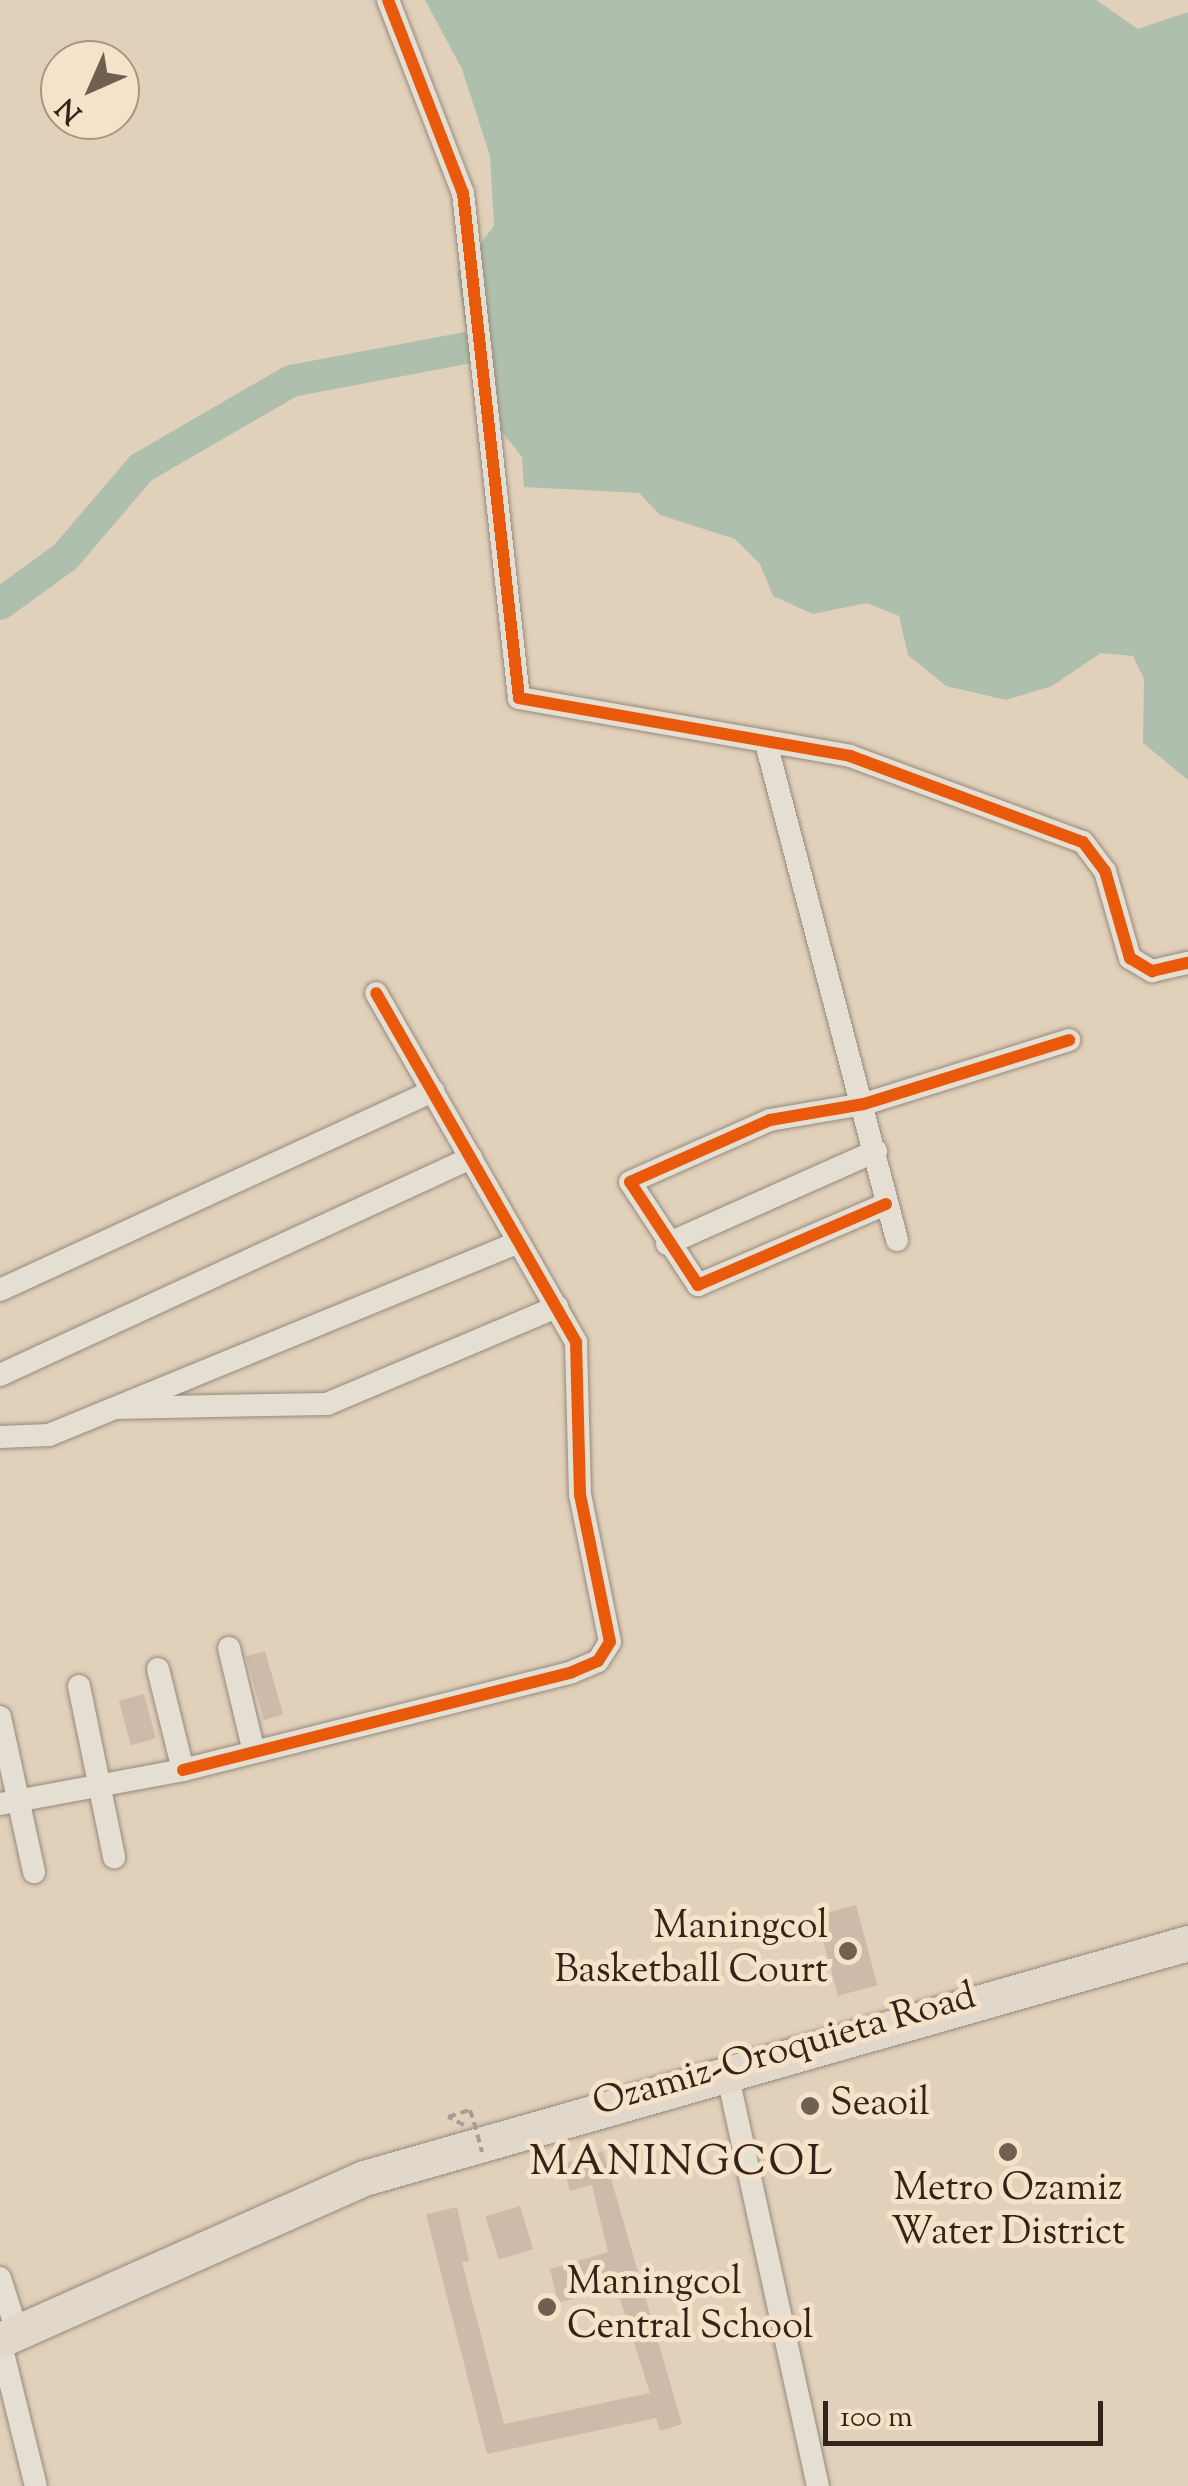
<!DOCTYPE html>
<html>
<head>
<meta charset="utf-8">
<style>
  body { margin:0 }
  #map { position:relative; width:1188px; height:2486px; overflow:hidden; background:#e1d0ba; font-family:"Sorts Mill Goudy",serif }
  div>[style] { position:absolute }
  [style*='--x'] { left:calc(var(--x)*1px); top:calc(var(--y)*1px); width:calc(var(--w)*1px); rotate:calc(var(--a)*1deg) }
  .water>* { inset:0; background:#afbfad }
  .river>* { height:32px; margin:-16px; padding:0 16px; transform-origin:16px; border-radius:16px; background:#afbfad }
  .building>* { inset:0; background:#cdbaa9; transform-origin:0 0 }
  .path>* { height:4px; margin-top:-2px; transform-origin:0; background:repeating-linear-gradient(90deg,#a69e95 0 8px,transparent 0 13px) }
  .roads { filter:drop-shadow(0 0 2px #958a7c) drop-shadow(0 0 2px #958a7c) }
  .minor>* { height:22px; margin:-11px; padding:0 11px; transform-origin:11px; border-radius:11px; background:#e5ded3 }
  .primary>* { height:35px; margin:-17.5px; padding:0 17.5px; transform-origin:17.5px; border-radius:17.5px; background:#e1d8cb }
  .path-bridge>* { height:4px; margin-top:-2px; transform-origin:0; background:repeating-linear-gradient(90deg,#a69e95 0 8px,transparent 0 13px) }
  .cycleway>* { height:12px; margin:-6px; padding:0 6px; transform-origin:6px; border-radius:6px; background:#e8590c }
  .dots>* { width:28px; height:28px; translate:-50% -50%; box-sizing:border-box; border:5px solid #f5e2c8; border-radius:50% }
  span { translate:-50% -50%; white-space:nowrap; text-align:center; line-height:1.15; -webkit-text-stroke:10px #f5e2c8; paint-order:stroke }
  .poi-label { font-size:38px; color:#322419 }
  .right { translate:-100% -50%; text-align:right }
  .left { translate:0 -50%; text-align:left }
  .street-label { font-size:38px; color:#322419 }
  .quarter-label { font-size:42px; color:#322419; letter-spacing:2.5px }
  .north { position:absolute; left:40px; top:40px; width:100px; height:100px; box-sizing:border-box; background:#f5e2c8; border:2px solid #a79682; border-radius:50%; rotate:225deg; font-size:28px; font-weight:700; line-height:40px; text-align:center; color:#322419 }
  .north::after { content:''; display:block; margin:auto; width:35px; height:45px; background:#6f6051; clip-path:polygon(50% 0,100% 100%,50% 72%,0 100%) }
  .scale { position:absolute; left:823px; top:2401px; width:280px; height:45px; box-sizing:border-box; border:5px solid #322419; border-top:0; padding-left:12px; font-size:30px; line-height:35px; white-space:nowrap; color:#322419; -webkit-text-stroke:8px #f5e2c8; paint-order:stroke }
</style>
</head>
<body>
<div id="map">
  <div class="water">
    <div style="clip-path:polygon(425px 0,1096px 0,1138px 29px,1188px 12px,1188px 780px,1143px 743px,1144px 679px,1133px 656px,1101px 653px,1052px 686px,1006px 700px,946px 686px,908px 655px,899px 616px,867px 603px,813px 614px,773px 596px,760px 564px,735px 539px,660px 515px,639px 493px,524px 487px,522px 457px,478px 402px,457px 273px,494px 226px,490px 156px,462px 69px)"></div>
  </div>
  <div class="river">
    <div style="--x:0;--y:604;--w:80;--a:-35.9"></div>
    <div style="--x:65;--y:557;--w:117;--a:-49.5"></div>
    <div style="--x:141;--y:468;--w:173;--a:-30.1"></div>
    <div style="--x:291;--y:381;--w:177;--a:-10.7"></div>
  </div>
  <div class="building">
    <div style="left:265px;top:1651px;width:66px;height:20px;rotate:74deg"></div>
    <div style="left:144px;top:1694px;width:46px;height:26px;rotate:75deg"></div>
    <div style="left:856px;top:1905px;width:83px;height:41px;rotate:75deg"></div>
    <div style="clip-path:polygon(603px 2151px,682px 2424px,660px 2431px,656px 2418px,487px 2454px,426px 2214px,457px 2207px,469px 2261px,462px 2262px,504px 2424px,650px 2393px,616px 2286px,558px 2303px,550px 2269px,608px 2252px,592px 2185px,570px 2191px,562px 2164px)"></div>
    <div style="left:520px;top:2206px;width:45px;height:36px;rotate:73deg"></div>
  </div>
  <div class="path">
    <div style="--x:464;--y:2125;--w:18;--a:-153"></div>
    <div style="--x:448;--y:2117;--w:23;--a:-18"></div>
    <div style="--x:470;--y:2110;--w:13;--a:72"></div>
  </div>
  <div class="roads">
    <div class="minor">
      <div style="--x:388;--y:0;--w:207;--a:68.8"></div>
      <div style="--x:463;--y:193;--w:508;--a:83.67"></div>
      <div style="--x:519;--y:698;--w:336;--a:9.9"></div>
      <div style="--x:850;--y:756;--w:248;--a:20.3"></div>
      <div style="--x:1083;--y:842;--w:36;--a:53"></div>
      <div style="--x:1105;--y:871;--w:91;--a:74"></div>
      <div style="--x:1130;--y:958;--w:26;--a:31"></div>
      <div style="--x:1152;--y:971;--w:37;--a:-13"></div>
      <div style="--x:766;--y:743;--w:514;--a:75.23"></div>
      <div style="--x:886;--y:1204;--w:205;--a:156.7"></div>
      <div style="--x:698;--y:1285;--w:123;--a:-123.4"></div>
      <div style="--x:630;--y:1182;--w:153;--a:-23.9"></div>
      <div style="--x:770;--y:1120;--w:95;--a:-9.7"></div>
      <div style="--x:864;--y:1104;--w:215;--a:-17.3"></div>
      <div style="--x:667;--y:1244;--w:229;--a:-24"></div>
      <div style="--x:0;--y:1290;--w:477;--a:-24.7"></div>
      <div style="--x:0;--y:1375;--w:519;--a:-24.74"></div>
      <div style="--x:115;--y:1408;--w:212;--a:-1.1"></div>
      <div style="--x:327;--y:1404;--w:250;--a:-22.9"></div>
      <div style="--x:0;--y:1437;--w:49;--a:-2.3"></div>
      <div style="--x:49;--y:1435;--w:508;--a:-22.32"></div>
      <div style="--x:229;--y:1648;--w:107;--a:76.5"></div>
      <div style="--x:79;--y:1686;--w:175;--a:78.4"></div>
      <div style="--x:0;--y:1717;--w:159;--a:77.6"></div>
      <div style="--x:183;--y:1770;--w:401;--a:-14.1"></div>
      <div style="--x:572;--y:1672;--w:28;--a:-23"></div>
      <div style="--x:598;--y:1661;--w:22;--a:-58"></div>
      <div style="--x:610;--y:1642;--w:150;--a:-101.5"></div>
      <div style="--x:580;--y:1495;--w:153;--a:-91.5"></div>
      <div style="--x:576;--y:1342;--w:402;--a:-119.8"></div>
      <div style="--x:0;--y:1804;--w:186;--a:-10.5"></div>
      <div style="--x:183;--y:1770;--w:104;--a:-103.9"></div>
      <div style="--x:726;--y:2068;--w:428;--a:77.6"></div>
      <div style="--x:0;--y:2278;--w:56;--a:72.2"></div>
      <div style="--x:0;--y:2341;--w:149;--a:76.1"></div>
    </div>
    <div class="primary">
      <div style="--x:0;--y:2340;--w:398;--a:-24"></div>
      <div style="--x:364;--y:2178;--w:857;--a:-15.92"></div>
    </div>
  </div>
  <div class="path-bridge">
    <div style="--x:474;--y:2122;--w:31;--a:75"></div>
  </div>
  <div class="cycleway">
    <div style="--x:388;--y:0;--w:207;--a:68.8"></div>
    <div style="--x:463;--y:193;--w:508;--a:83.67"></div>
    <div style="--x:519;--y:698;--w:336;--a:9.9"></div>
    <div style="--x:850;--y:756;--w:248;--a:20.3"></div>
    <div style="--x:1083;--y:842;--w:36;--a:53"></div>
    <div style="--x:1105;--y:871;--w:91;--a:74"></div>
    <div style="--x:1130;--y:958;--w:26;--a:31"></div>
    <div style="--x:1152;--y:971;--w:37;--a:-13"></div>
    <div style="--x:886;--y:1204;--w:205;--a:156.7"></div>
    <div style="--x:698;--y:1285;--w:123;--a:-123.4"></div>
    <div style="--x:630;--y:1182;--w:153;--a:-23.9"></div>
    <div style="--x:770;--y:1120;--w:95;--a:-9.7"></div>
    <div style="--x:864;--y:1104;--w:215;--a:-17.3"></div>
    <div style="--x:183;--y:1770;--w:401;--a:-14.1"></div>
    <div style="--x:572;--y:1672;--w:28;--a:-23"></div>
    <div style="--x:598;--y:1661;--w:22;--a:-58"></div>
    <div style="--x:610;--y:1642;--w:150;--a:-101.5"></div>
    <div style="--x:580;--y:1495;--w:153;--a:-91.5"></div>
    <div style="--x:576;--y:1342;--w:402;--a:-119.8"></div>
  </div>
  <div class="dots">
    <div style="left:848px;top:1951px;background:#6f6051"></div>
    <div style="left:810px;top:2106px;background:#6f6051"></div>
    <div style="left:1008px;top:2152px;background:#6f6051"></div>
    <div style="left:547px;top:2307px;background:#6f6051"></div>
  </div>
  <div class="poi-label">
    <span class="right" style="left:828px;top:1951px">Maningcol<br>Basketball Court</span>
    <span class="left" style="left:830px;top:2106px">Seaoil</span>
    <span style="left:1008px;top:2213px">Metro Ozamiz<br>Water District</span>
    <span class="left" style="left:567px;top:2307px">Maningcol<br>Central School</span>
  </div>
  <div class="street-label">
    <span style="left:785px;top:2052px;rotate:-16deg">Ozamiz-Oroquieta Road</span>
  </div>
  <div class="quarter-label">
    <span style="left:682px;top:2164px">MANINGCOL</span>
  </div>
  <div class="north">N</div>
  <div class="scale">100 m</div>
</div>
</body>
</html>
